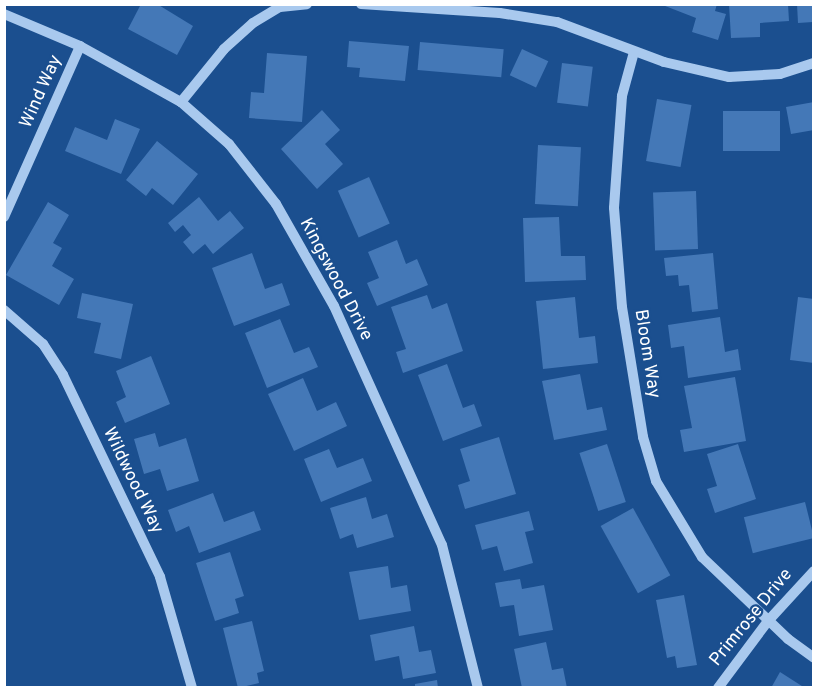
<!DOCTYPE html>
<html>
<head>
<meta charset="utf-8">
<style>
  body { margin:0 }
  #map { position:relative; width:818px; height:692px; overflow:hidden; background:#1b4f8f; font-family:Overpass,sans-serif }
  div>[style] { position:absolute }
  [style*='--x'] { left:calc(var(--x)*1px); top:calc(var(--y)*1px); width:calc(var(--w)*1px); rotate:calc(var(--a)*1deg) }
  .building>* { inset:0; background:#4478b7; transform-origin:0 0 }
  .minor>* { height:10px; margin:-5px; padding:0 5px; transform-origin:5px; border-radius:5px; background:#a9c9ee }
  span { translate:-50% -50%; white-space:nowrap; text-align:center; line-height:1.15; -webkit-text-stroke:4.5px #1b4f8f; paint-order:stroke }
  .street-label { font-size:18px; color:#fff }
  .frame { position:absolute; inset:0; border:6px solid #fff; pointer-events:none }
</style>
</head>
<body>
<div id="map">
  <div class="building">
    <div style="clip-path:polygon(141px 4px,157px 4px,193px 26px,177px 55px,128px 29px)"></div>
    <div style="clip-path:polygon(660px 4px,717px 4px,715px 11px,726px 14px,718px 40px,692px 32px,696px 18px)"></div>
    <div style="clip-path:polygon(729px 4px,788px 4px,789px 21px,760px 23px,760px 37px,731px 38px)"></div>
    <div style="clip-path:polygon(797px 4px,814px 4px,813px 22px,798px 23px)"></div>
    <div style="clip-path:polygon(349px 41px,409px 46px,405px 81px,359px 77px,360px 68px,347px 67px)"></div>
    <div style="left:420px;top:42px;width:84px;height:28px;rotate:5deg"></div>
    <div style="left:522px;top:49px;width:29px;height:29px;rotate:25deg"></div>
    <div style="clip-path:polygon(267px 53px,307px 56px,302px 122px,249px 118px,251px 92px,264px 93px)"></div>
    <div style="left:562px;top:63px;width:31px;height:40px;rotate:7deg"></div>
    <div style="left:657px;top:99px;width:35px;height:63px;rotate:10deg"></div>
    <div style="clip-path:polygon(814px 102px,814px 130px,791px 134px,786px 107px)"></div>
    <div style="clip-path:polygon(322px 110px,340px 130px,325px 144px,343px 164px,317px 189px,281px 149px)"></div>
    <div style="left:723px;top:111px;width:57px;height:40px"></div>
    <div style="clip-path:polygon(115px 119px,140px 129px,121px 174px,65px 151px,75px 127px,107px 140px)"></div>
    <div style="clip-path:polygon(157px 141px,198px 174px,173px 205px,152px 188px,146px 196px,126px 180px)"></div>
    <div style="left:538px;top:145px;width:43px;height:59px;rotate:3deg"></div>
    <div style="left:369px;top:177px;width:51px;height:34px;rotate:66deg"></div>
    <div style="left:696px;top:191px;width:58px;height:43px;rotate:88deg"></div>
    <div style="clip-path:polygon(199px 197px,218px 221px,230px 211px,244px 228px,213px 254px,205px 244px,193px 254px,183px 242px,191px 235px,183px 225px,175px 232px,168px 223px)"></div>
    <div style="clip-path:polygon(48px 202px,69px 215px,53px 243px,62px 248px,52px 266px,74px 279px,59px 305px,6px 275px)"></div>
    <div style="clip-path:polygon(559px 217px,561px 256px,585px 256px,586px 280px,525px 282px,523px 218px)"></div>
    <div style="clip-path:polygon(397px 240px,406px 264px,417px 259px,428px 285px,377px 306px,367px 283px,379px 278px,368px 252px)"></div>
    <div style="clip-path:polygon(252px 253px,265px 289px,282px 283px,290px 305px,234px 326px,212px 268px)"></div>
    <div style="clip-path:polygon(713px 253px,718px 309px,692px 312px,689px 285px,679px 286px,678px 275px,666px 276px,664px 258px)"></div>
    <div style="clip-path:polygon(82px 293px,133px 304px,121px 359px,94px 353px,101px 323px,77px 318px)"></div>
    <div style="clip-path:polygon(427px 295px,432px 309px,447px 303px,463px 351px,403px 373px,396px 352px,406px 349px,391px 307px)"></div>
    <div style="clip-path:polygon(575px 297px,579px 338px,595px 336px,598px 363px,543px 369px,536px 301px)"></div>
    <div style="clip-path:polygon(798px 297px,814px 299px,814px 363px,790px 360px)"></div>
    <div style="clip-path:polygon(720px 317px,725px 352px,738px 349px,741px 370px,688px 378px,684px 346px,671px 348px,668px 325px)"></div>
    <div style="clip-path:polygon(280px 319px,294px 353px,309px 347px,318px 367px,267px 388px,245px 333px)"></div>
    <div style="clip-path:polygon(151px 356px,170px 404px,125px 423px,116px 402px,126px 397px,116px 371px)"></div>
    <div style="clip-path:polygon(447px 364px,463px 408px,474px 404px,482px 426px,443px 441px,418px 375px)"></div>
    <div style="clip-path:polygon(580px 374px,587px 410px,602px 407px,607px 430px,554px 440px,542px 381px)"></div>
    <div style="clip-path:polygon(735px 377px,746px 441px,684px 452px,680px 430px,692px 428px,684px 386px)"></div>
    <div style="clip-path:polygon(303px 378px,317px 411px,336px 402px,347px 426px,294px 451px,268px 394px)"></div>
    <div style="clip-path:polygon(155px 433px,159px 447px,186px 438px,199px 481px,167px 491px,160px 469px,144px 474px,134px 439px)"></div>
    <div style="clip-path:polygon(499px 437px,516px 494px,465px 509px,458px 485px,470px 481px,460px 449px)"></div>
    <div style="left:607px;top:444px;width:61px;height:29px;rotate:72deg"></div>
    <div style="clip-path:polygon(738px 444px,756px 499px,715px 513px,707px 489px,717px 486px,707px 454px)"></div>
    <div style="clip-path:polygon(329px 449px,337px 468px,363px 458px,372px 481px,321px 502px,304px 459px)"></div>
    <div style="clip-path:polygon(213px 493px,224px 522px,254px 511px,261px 530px,199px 553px,189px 526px,176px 532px,168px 510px)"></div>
    <div style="clip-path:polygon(366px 497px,372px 519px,387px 514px,394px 537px,357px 548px,353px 534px,340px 539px,330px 508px)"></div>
    <div style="left:805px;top:502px;width:37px;height:63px;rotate:76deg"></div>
    <div style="left:633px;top:508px;width:77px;height:37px;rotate:61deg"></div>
    <div style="clip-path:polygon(529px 511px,534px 530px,525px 532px,533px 563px,504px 571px,497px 546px,482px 550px,475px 525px)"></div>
    <div style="clip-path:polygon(230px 552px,244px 596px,235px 599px,239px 613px,215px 621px,196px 563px)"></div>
    <div style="clip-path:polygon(388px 566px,391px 588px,407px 585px,411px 611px,359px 620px,349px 572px)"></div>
    <div style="clip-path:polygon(520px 579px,522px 589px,544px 585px,553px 630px,519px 636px,514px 605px,500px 607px,495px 583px)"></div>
    <div style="clip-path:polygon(684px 595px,697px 665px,677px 668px,675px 656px,667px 658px,656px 600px)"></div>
    <div style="clip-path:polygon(252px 621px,264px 671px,257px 673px,259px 683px,238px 688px,223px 628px)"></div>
    <div style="clip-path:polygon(414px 626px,419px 652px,431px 650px,436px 673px,403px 679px,399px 656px,375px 661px,370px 635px)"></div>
    <div style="clip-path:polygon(546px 642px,552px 670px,563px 668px,567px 688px,522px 688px,514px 649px)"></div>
    <div style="clip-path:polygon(780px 672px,805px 688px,771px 688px)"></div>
    <div style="clip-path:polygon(437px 680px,438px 688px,415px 688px,415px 684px)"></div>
  </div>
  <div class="minor">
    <div style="--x:361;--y:4;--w:139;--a:3.7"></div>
    <div style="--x:500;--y:13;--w:58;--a:9"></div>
    <div style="--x:557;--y:22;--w:114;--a:20.5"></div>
    <div style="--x:664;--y:62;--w:67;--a:13"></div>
    <div style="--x:729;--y:77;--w:51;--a:-3.4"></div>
    <div style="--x:780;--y:74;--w:36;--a:-18"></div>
    <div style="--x:4;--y:14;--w:82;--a:22.8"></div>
    <div style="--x:80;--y:46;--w:115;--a:29"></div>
    <div style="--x:181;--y:102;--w:64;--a:41.2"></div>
    <div style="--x:229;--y:144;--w:76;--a:51.9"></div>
    <div style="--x:276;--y:204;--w:117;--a:60.4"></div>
    <div style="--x:334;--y:306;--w:262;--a:65.7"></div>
    <div style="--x:442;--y:545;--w:147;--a:75.9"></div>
    <div style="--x:634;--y:52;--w:46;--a:105.3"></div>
    <div style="--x:622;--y:96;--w:112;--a:94.1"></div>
    <div style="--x:614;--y:208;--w:99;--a:85.4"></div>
    <div style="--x:622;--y:307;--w:132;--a:80.8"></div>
    <div style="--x:643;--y:437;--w:46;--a:73.5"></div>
    <div style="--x:656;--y:481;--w:89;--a:58.8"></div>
    <div style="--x:702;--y:557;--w:119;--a:43.6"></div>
    <div style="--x:788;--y:639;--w:32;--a:36"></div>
    <div style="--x:181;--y:102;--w:68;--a:-50.9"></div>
    <div style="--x:224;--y:49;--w:39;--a:-42"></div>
    <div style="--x:253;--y:23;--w:31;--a:-31"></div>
    <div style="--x:280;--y:7;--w:27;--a:-6"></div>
    <div style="--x:4;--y:217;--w:187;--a:-66"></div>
    <div style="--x:4;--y:310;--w:52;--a:41.1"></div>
    <div style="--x:43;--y:344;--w:37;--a:57"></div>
    <div style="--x:63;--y:375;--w:224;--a:64.3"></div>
    <div style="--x:160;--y:577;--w:116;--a:73.9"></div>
    <div style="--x:718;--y:688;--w:84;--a:-53.3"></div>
    <div style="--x:768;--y:621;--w:68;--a:-47.4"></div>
  </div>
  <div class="street-label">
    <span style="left:42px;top:92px;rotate:-66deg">Wind Way</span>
    <span style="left:335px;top:280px;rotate:62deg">Kingswood Drive</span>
    <span style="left:646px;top:354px;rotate:81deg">Bloom Way</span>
    <span style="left:132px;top:481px;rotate:64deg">Wildwood Way</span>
    <span style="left:752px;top:618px;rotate:-51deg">Primrose Drive</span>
  </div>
  <div class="frame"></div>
</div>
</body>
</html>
